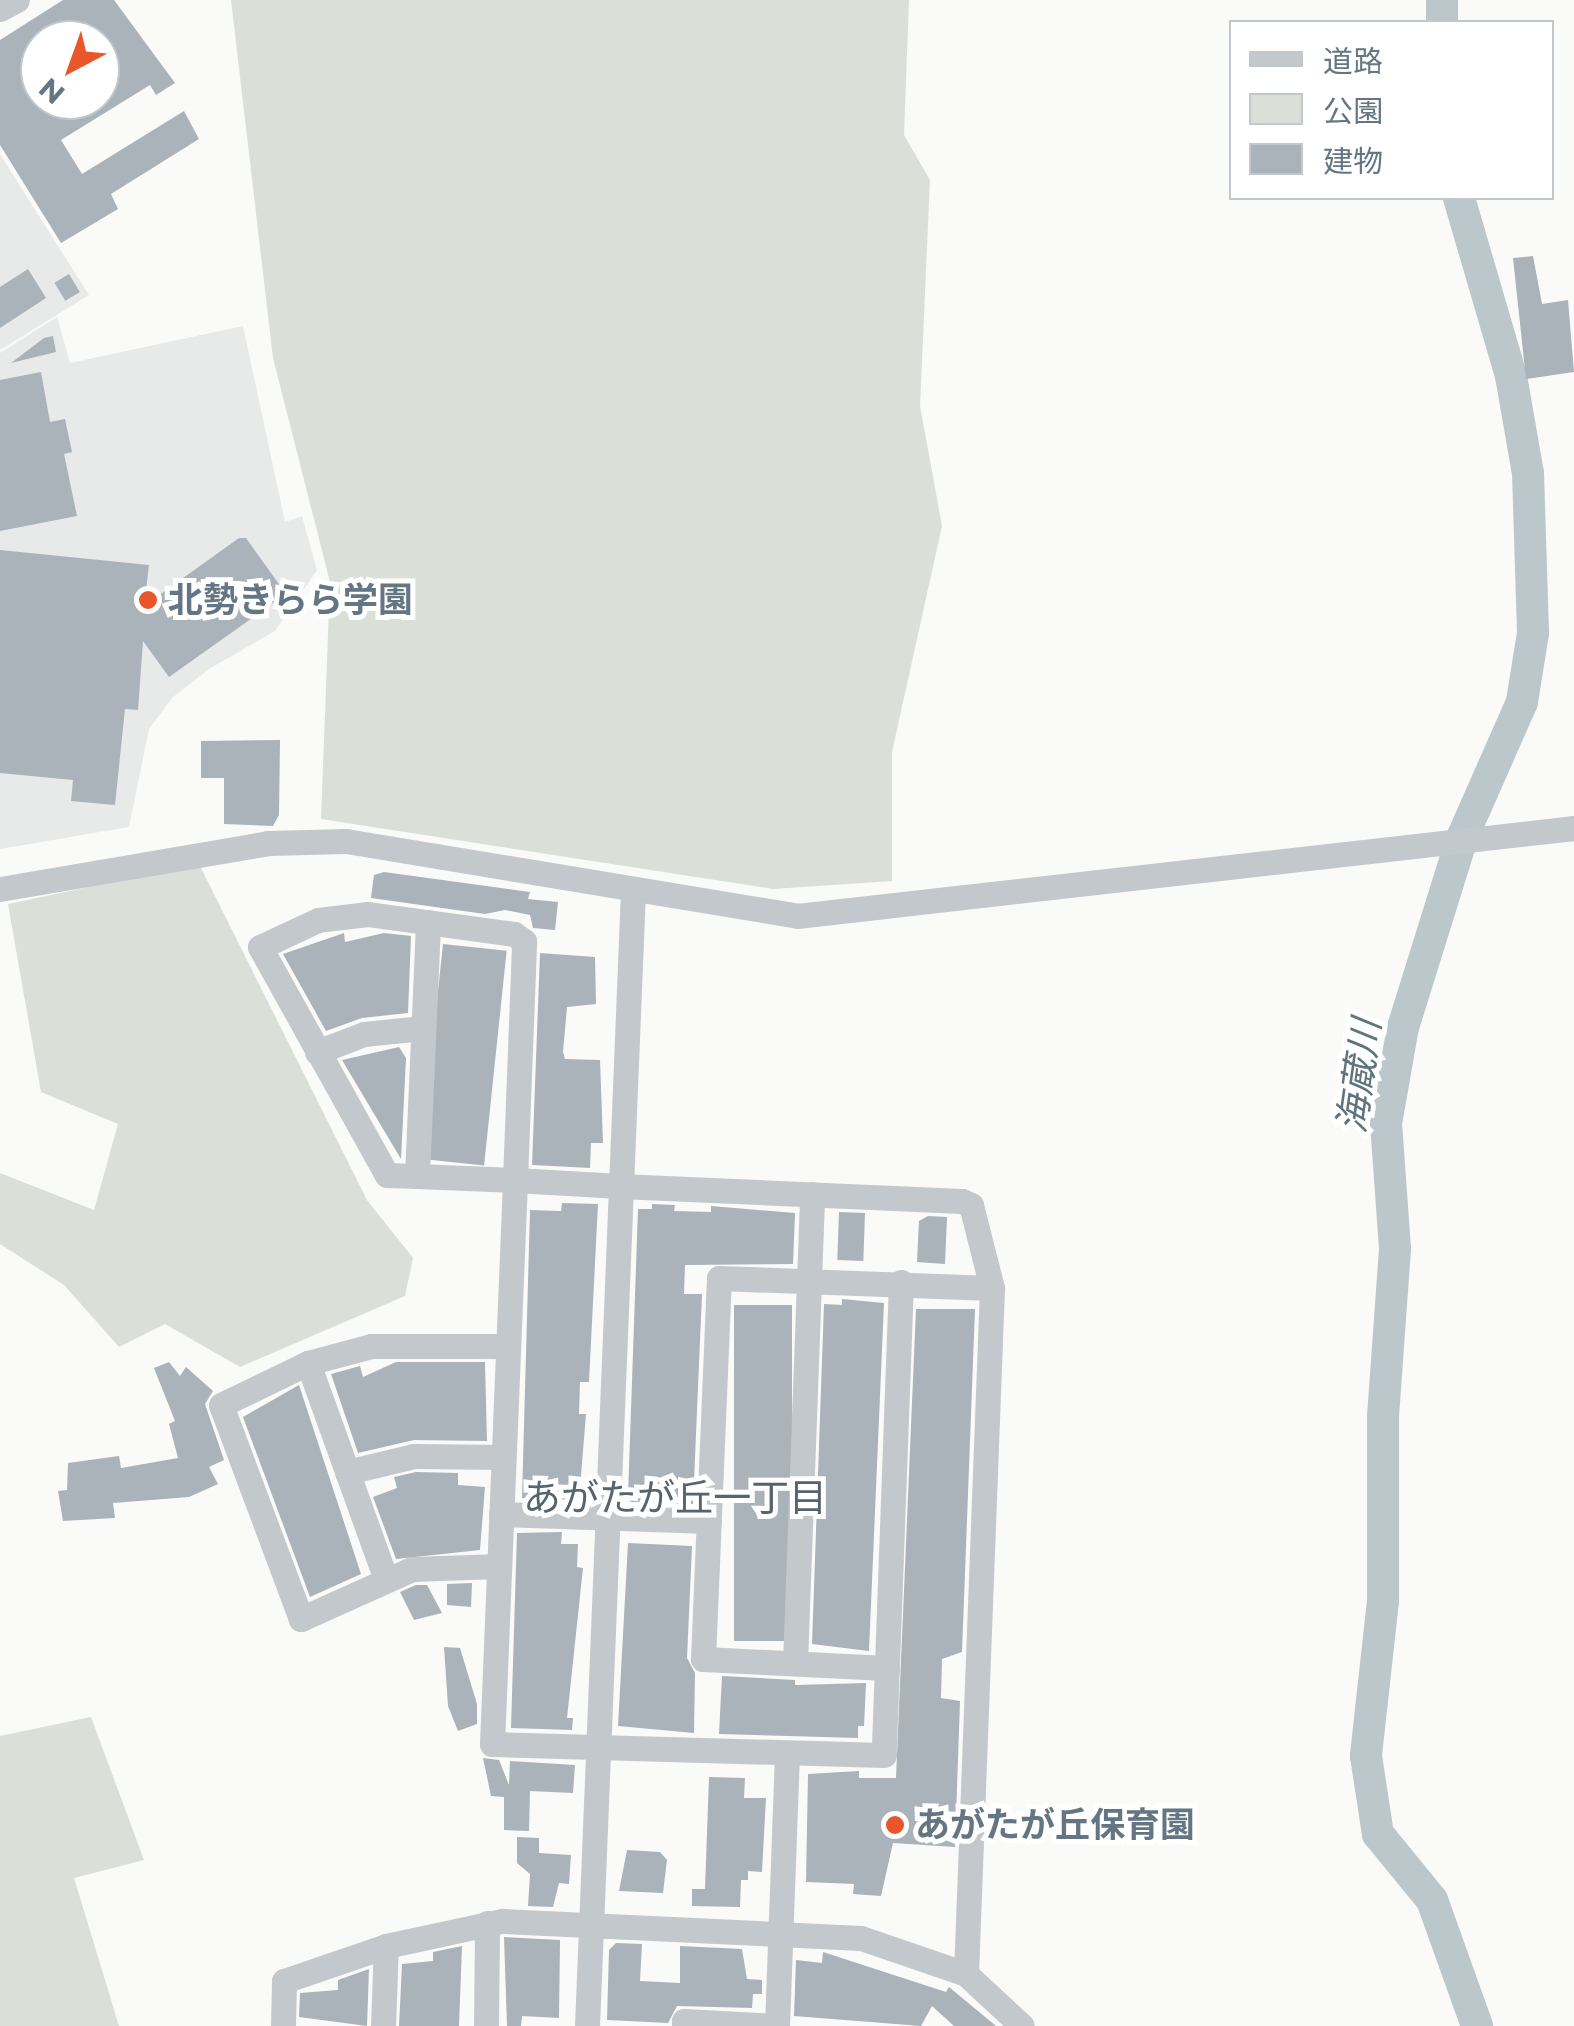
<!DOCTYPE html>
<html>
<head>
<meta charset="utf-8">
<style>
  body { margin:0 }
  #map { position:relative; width:1574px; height:2026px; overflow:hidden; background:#fafaf8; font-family:Montserrat,"Noto Sans JP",sans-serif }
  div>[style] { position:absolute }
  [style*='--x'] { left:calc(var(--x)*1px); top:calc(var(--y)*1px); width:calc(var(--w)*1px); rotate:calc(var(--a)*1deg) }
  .built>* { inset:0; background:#e8e9e9 }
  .green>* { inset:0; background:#dadfd7 }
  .river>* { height:32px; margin:-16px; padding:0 16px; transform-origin:16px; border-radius:16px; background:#bbc7cb }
  .building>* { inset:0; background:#aab3b9; transform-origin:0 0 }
  .minor>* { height:25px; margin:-12.5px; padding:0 12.5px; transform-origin:12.5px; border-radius:12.5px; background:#c3c8cc }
  .dots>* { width:28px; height:28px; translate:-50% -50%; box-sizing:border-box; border:5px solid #fff; border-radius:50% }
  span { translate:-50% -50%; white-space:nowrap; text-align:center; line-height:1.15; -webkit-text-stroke:10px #fff; paint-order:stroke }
  .poi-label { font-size:35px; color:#647683; font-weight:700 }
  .left { translate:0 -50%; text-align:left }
  .water-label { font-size:38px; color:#5f757d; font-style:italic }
  .neighbourhood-label { font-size:38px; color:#56646e }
  .legend { position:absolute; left:1229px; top:20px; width:325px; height:180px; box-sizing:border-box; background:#fff; border:2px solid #c1c8cd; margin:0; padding:12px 18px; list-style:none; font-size:30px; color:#647683 }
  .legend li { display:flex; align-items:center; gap:20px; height:50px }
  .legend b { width:50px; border:2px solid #c1c8cd }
  .north { position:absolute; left:20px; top:20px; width:100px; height:100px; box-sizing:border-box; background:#fff; border:2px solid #c1c8cd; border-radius:50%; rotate:221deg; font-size:28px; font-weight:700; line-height:40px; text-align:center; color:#647683 }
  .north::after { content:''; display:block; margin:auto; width:35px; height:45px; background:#e85629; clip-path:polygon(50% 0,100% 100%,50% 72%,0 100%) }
</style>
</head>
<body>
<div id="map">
  <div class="built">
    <div style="clip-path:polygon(0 154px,89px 295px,0 350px)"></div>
    <div style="clip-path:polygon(57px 317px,70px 363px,243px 326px,285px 522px,302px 516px,317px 570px,275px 631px,209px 669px,172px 698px,149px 729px,129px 827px,0 849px,0 353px)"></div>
  </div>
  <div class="green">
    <div style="clip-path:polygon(231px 0,909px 0,904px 135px,930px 180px,920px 406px,942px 526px,892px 752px,892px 881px,773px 889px,321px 819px,330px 582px,273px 358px)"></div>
    <div style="clip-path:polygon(199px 864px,367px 1200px,413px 1258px,405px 1296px,240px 1367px,165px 1324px,119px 1347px,64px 1285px,0 1244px,0 1173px,94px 1210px,118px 1124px,41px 1092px,8px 904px)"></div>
    <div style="clip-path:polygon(91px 1717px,144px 1860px,74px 1878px,119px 2026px,0 2026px,0 1736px)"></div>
  </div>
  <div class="river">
    <div style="--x:1442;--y:22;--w:22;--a:-90"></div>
    <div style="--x:1459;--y:198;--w:185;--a:73.7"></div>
    <div style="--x:1511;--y:376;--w:98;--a:80.1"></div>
    <div style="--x:1528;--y:473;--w:160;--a:88.2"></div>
    <div style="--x:1533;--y:633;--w:70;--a:99.1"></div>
    <div style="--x:1522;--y:702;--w:149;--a:113.8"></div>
    <div style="--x:1462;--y:838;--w:198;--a:107.3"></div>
    <div style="--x:1403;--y:1027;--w:97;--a:100"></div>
    <div style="--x:1386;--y:1123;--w:126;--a:85.9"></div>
    <div style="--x:1395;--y:1249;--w:168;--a:94.1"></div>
    <div style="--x:1383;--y:1417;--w:184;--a:90"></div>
    <div style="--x:1383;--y:1601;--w:156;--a:96.3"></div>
    <div style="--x:1366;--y:1756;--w:79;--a:81.3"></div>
    <div style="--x:1378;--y:1834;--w:85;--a:50.7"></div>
    <div style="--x:1432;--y:1900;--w:134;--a:70.3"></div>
  </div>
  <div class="building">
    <div style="clip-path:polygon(evenodd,63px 0,114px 0,175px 83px,156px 95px,150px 85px,61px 140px,82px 174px,184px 111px,199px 139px,111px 194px,118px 209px,61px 243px,0 145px,0 40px,63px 0,40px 40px,100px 40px,100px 100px,40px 100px,40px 40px)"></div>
    <div style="clip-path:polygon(1533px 256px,1542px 304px,1568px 300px,1574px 372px,1526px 379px,1513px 258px)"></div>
    <div style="clip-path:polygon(28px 269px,46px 298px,0 328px,0 287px)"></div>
    <div style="left:69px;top:274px;width:21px;height:17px;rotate:59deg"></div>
    <div style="clip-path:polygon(53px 336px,56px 352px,11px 363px,44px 338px)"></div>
    <div style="clip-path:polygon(41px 372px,50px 422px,65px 419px,72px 452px,64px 454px,77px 516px,0 531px,0 380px)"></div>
    <div style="clip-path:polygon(239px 538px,246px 538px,286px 594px,169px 677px,143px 641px,138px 710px,125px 709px,115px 805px,71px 801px,73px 780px,0 773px,0 550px,149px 565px,144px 606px)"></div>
    <div style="clip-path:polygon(280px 740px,279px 815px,273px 826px,224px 824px,224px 778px,201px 778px,201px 741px)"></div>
    <div style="clip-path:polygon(384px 872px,530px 892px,528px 899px,558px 902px,555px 930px,533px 928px,530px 915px,505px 910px,485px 914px,371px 898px,374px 875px)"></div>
    <div style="clip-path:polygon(344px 933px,345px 942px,384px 933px,411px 936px,408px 1013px,362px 1018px,326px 1031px,283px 954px)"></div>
    <div style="left:443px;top:944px;width:64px;height:216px;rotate:6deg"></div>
    <div style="clip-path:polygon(540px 953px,595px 957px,596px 1004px,567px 1007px,563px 1052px,565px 1059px,600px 1060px,603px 1143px,591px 1143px,590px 1168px,532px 1165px)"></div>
    <div style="clip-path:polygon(399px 1047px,406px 1058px,401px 1159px,342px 1060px)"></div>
    <div style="clip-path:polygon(562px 1203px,598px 1204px,589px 1382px,580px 1382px,579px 1414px,586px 1414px,579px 1500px,522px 1498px,530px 1210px,561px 1211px)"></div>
    <div style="clip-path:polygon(652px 1204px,675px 1205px,674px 1211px,711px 1212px,711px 1206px,795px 1213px,793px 1264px,685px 1265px,684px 1294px,702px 1294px,693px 1504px,631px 1502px,628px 1496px,638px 1209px,652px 1209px)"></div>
    <div style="left:839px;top:1212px;width:26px;height:48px;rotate:2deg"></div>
    <div style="clip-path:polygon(928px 1216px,947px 1217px,945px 1264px,917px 1262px,919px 1221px)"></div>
    <div style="clip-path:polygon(842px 1299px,884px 1303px,869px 1651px,812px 1644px,824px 1304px,842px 1305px)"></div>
    <div style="left:734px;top:1305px;width:58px;height:336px"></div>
    <div style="clip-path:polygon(916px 1309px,975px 1309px,962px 1652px,942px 1659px,941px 1698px,960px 1701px,955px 1847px,893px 1843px,881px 1896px,853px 1894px,854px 1884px,806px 1882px,808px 1774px,859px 1771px,859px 1778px,896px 1778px)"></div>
    <div style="clip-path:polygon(169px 1362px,180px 1376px,186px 1367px,213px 1391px,205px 1404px,224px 1460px,209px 1467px,218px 1484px,189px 1497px,113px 1503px,115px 1518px,63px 1521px,58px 1491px,67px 1490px,68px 1463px,119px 1456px,121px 1468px,178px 1458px,169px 1424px,175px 1421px,154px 1368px)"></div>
    <div style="clip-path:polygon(396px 1362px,485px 1362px,487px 1441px,414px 1440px,358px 1453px,331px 1374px,360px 1366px,363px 1377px)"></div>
    <div style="clip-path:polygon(299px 1385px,361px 1574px,310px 1597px,243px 1417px)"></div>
    <div style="clip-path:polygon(416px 1472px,458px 1473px,458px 1485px,485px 1487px,480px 1550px,396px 1559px,373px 1497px,397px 1488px,394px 1477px)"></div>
    <div style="clip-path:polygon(562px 1532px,561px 1544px,578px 1544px,577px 1567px,583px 1568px,567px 1718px,573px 1718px,572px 1730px,511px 1728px,517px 1533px)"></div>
    <div style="clip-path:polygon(628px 1543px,692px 1546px,687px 1658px,695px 1673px,694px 1733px,618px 1726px)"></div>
    <div style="clip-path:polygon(472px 1583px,471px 1607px,447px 1605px,447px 1584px)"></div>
    <div style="clip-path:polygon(416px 1585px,427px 1585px,442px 1613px,414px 1620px,400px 1592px)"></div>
    <div style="clip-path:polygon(444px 1647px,460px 1648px,477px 1704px,477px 1724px,458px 1731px,448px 1706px)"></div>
    <div style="clip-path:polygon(722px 1676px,795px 1680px,795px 1685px,866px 1683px,864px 1726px,858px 1726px,858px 1738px,719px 1734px)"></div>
    <div style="clip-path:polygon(483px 1758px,499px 1760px,509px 1785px,510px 1761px,575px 1765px,573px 1793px,530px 1791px,529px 1831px,504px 1830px,504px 1797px,491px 1796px)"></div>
    <div style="clip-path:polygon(709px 1777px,745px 1778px,744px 1798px,766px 1798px,762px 1872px,748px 1871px,748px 1880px,741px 1880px,740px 1907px,692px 1906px,692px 1889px,705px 1889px)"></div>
    <div style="clip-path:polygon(517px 1837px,539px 1838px,539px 1853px,571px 1855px,569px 1884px,559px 1883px,553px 1907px,528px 1906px,530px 1874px,517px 1863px)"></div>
    <div style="clip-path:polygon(627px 1850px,660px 1852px,667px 1860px,663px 1893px,619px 1891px)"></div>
    <div style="clip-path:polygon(504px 1937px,560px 1940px,559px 2018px,522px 2016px,521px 2026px,507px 2026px)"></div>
    <div style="clip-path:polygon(616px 1943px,642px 1944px,640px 1981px,680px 1983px,680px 1946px,742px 1949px,747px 1979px,762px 1980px,762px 1994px,753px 1994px,752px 2008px,677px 2006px,668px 2023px,607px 2020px,609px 1950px)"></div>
    <div style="clip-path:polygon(462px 1946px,459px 2026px,399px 2026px,402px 1964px,433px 1961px,433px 1952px)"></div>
    <div style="clip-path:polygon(823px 1952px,946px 1992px,949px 1987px,996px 2026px,954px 2026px,932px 2006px,921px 2026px,794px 2016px,796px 1960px,822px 1963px)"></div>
    <div style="clip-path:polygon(369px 1969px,367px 2026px,299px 2017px,300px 1993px,338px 1990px,338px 1980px)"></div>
  </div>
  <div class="minor">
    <div style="--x:0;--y:9;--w:19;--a:-28"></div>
    <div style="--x:0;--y:889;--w:272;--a:-9.7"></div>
    <div style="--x:268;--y:843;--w:78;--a:-1.5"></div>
    <div style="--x:346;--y:841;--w:457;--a:9.4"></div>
    <div style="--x:797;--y:916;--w:782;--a:-6.46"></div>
    <div style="--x:317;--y:1052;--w:50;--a:-21"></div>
    <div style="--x:364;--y:1034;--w:59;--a:-5.8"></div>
    <div style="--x:417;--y:1176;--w:254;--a:-87.5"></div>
    <div style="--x:901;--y:1282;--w:473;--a:92.1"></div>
    <div style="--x:884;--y:1755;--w:392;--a:-178.4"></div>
    <div style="--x:492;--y:1744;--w:564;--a:-87.66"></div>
    <div style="--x:515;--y:1180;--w:239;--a:-87.8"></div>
    <div style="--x:524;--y:941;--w:12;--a:-145"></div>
    <div style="--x:514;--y:934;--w:147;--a:-172.2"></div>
    <div style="--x:368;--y:914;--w:50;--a:173.2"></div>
    <div style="--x:318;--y:920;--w:64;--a:155"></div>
    <div style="--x:260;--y:947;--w:261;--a:60.9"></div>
    <div style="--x:387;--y:1175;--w:30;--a:2"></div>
    <div style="--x:417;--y:1176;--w:98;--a:2.3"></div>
    <div style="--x:515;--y:1180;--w:105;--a:3.3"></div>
    <div style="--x:620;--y:1186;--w:342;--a:2.5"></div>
    <div style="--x:962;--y:1201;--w:10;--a:24"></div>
    <div style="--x:971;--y:1205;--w:86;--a:75.8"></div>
    <div style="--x:992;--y:1288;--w:686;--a:92.17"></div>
    <div style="--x:308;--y:1363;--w:227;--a:70.2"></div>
    <div style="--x:347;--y:1472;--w:69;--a:-13.4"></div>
    <div style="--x:414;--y:1456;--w:89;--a:0.6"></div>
    <div style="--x:501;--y:1514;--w:208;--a:1.9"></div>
    <div style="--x:499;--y:1566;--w:87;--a:178"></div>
    <div style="--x:412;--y:1569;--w:122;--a:155.8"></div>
    <div style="--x:301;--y:1619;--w:228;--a:-110.5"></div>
    <div style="--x:221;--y:1405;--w:97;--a:-25.8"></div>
    <div style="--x:308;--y:1363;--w:65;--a:-15.1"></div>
    <div style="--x:371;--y:1346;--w:136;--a:0"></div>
    <div style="--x:795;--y:1663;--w:469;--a:-87.9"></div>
    <div style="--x:887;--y:1668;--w:184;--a:-177.2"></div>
    <div style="--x:703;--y:1659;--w:381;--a:-87.6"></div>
    <div style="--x:719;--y:1278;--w:273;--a:2.1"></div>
    <div style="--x:283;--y:2026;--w:45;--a:-88.7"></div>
    <div style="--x:284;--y:1981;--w:108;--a:-18.9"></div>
    <div style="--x:386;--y:1946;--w:119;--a:-12.2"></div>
    <div style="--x:502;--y:1921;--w:359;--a:2.7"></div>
    <div style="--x:861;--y:1938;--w:111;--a:18.9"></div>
    <div style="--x:966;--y:1974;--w:76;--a:42.9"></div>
    <div style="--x:383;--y:2026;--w:80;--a:-87.9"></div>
    <div style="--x:486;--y:2026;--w:103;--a:-89.4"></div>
    <div style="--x:587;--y:2026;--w:1134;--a:-87.68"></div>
    <div style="--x:684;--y:2026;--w:5;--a:-90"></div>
    <div style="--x:684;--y:2021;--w:92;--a:3.1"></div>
    <div style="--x:777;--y:2026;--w:272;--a:-87.9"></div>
  </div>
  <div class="dots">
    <div style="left:148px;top:600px;background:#e85629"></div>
    <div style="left:895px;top:1825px;background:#e85629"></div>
  </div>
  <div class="poi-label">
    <span class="left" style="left:168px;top:600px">北勢きらら学園</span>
    <span class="left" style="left:915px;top:1825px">あがたが丘保育園</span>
  </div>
  <div class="water-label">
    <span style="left:1359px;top:1076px;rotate:-82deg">海蔵川</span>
  </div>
  <div class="neighbourhood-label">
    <span style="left:675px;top:1498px">あがたが丘一丁目</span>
  </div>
  <ul class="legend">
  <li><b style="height:12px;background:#c3c8cc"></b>道路</li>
  <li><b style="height:28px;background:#dadfd7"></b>公園</li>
  <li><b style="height:28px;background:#aab3b9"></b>建物</li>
  </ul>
  <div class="north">N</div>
</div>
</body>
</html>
